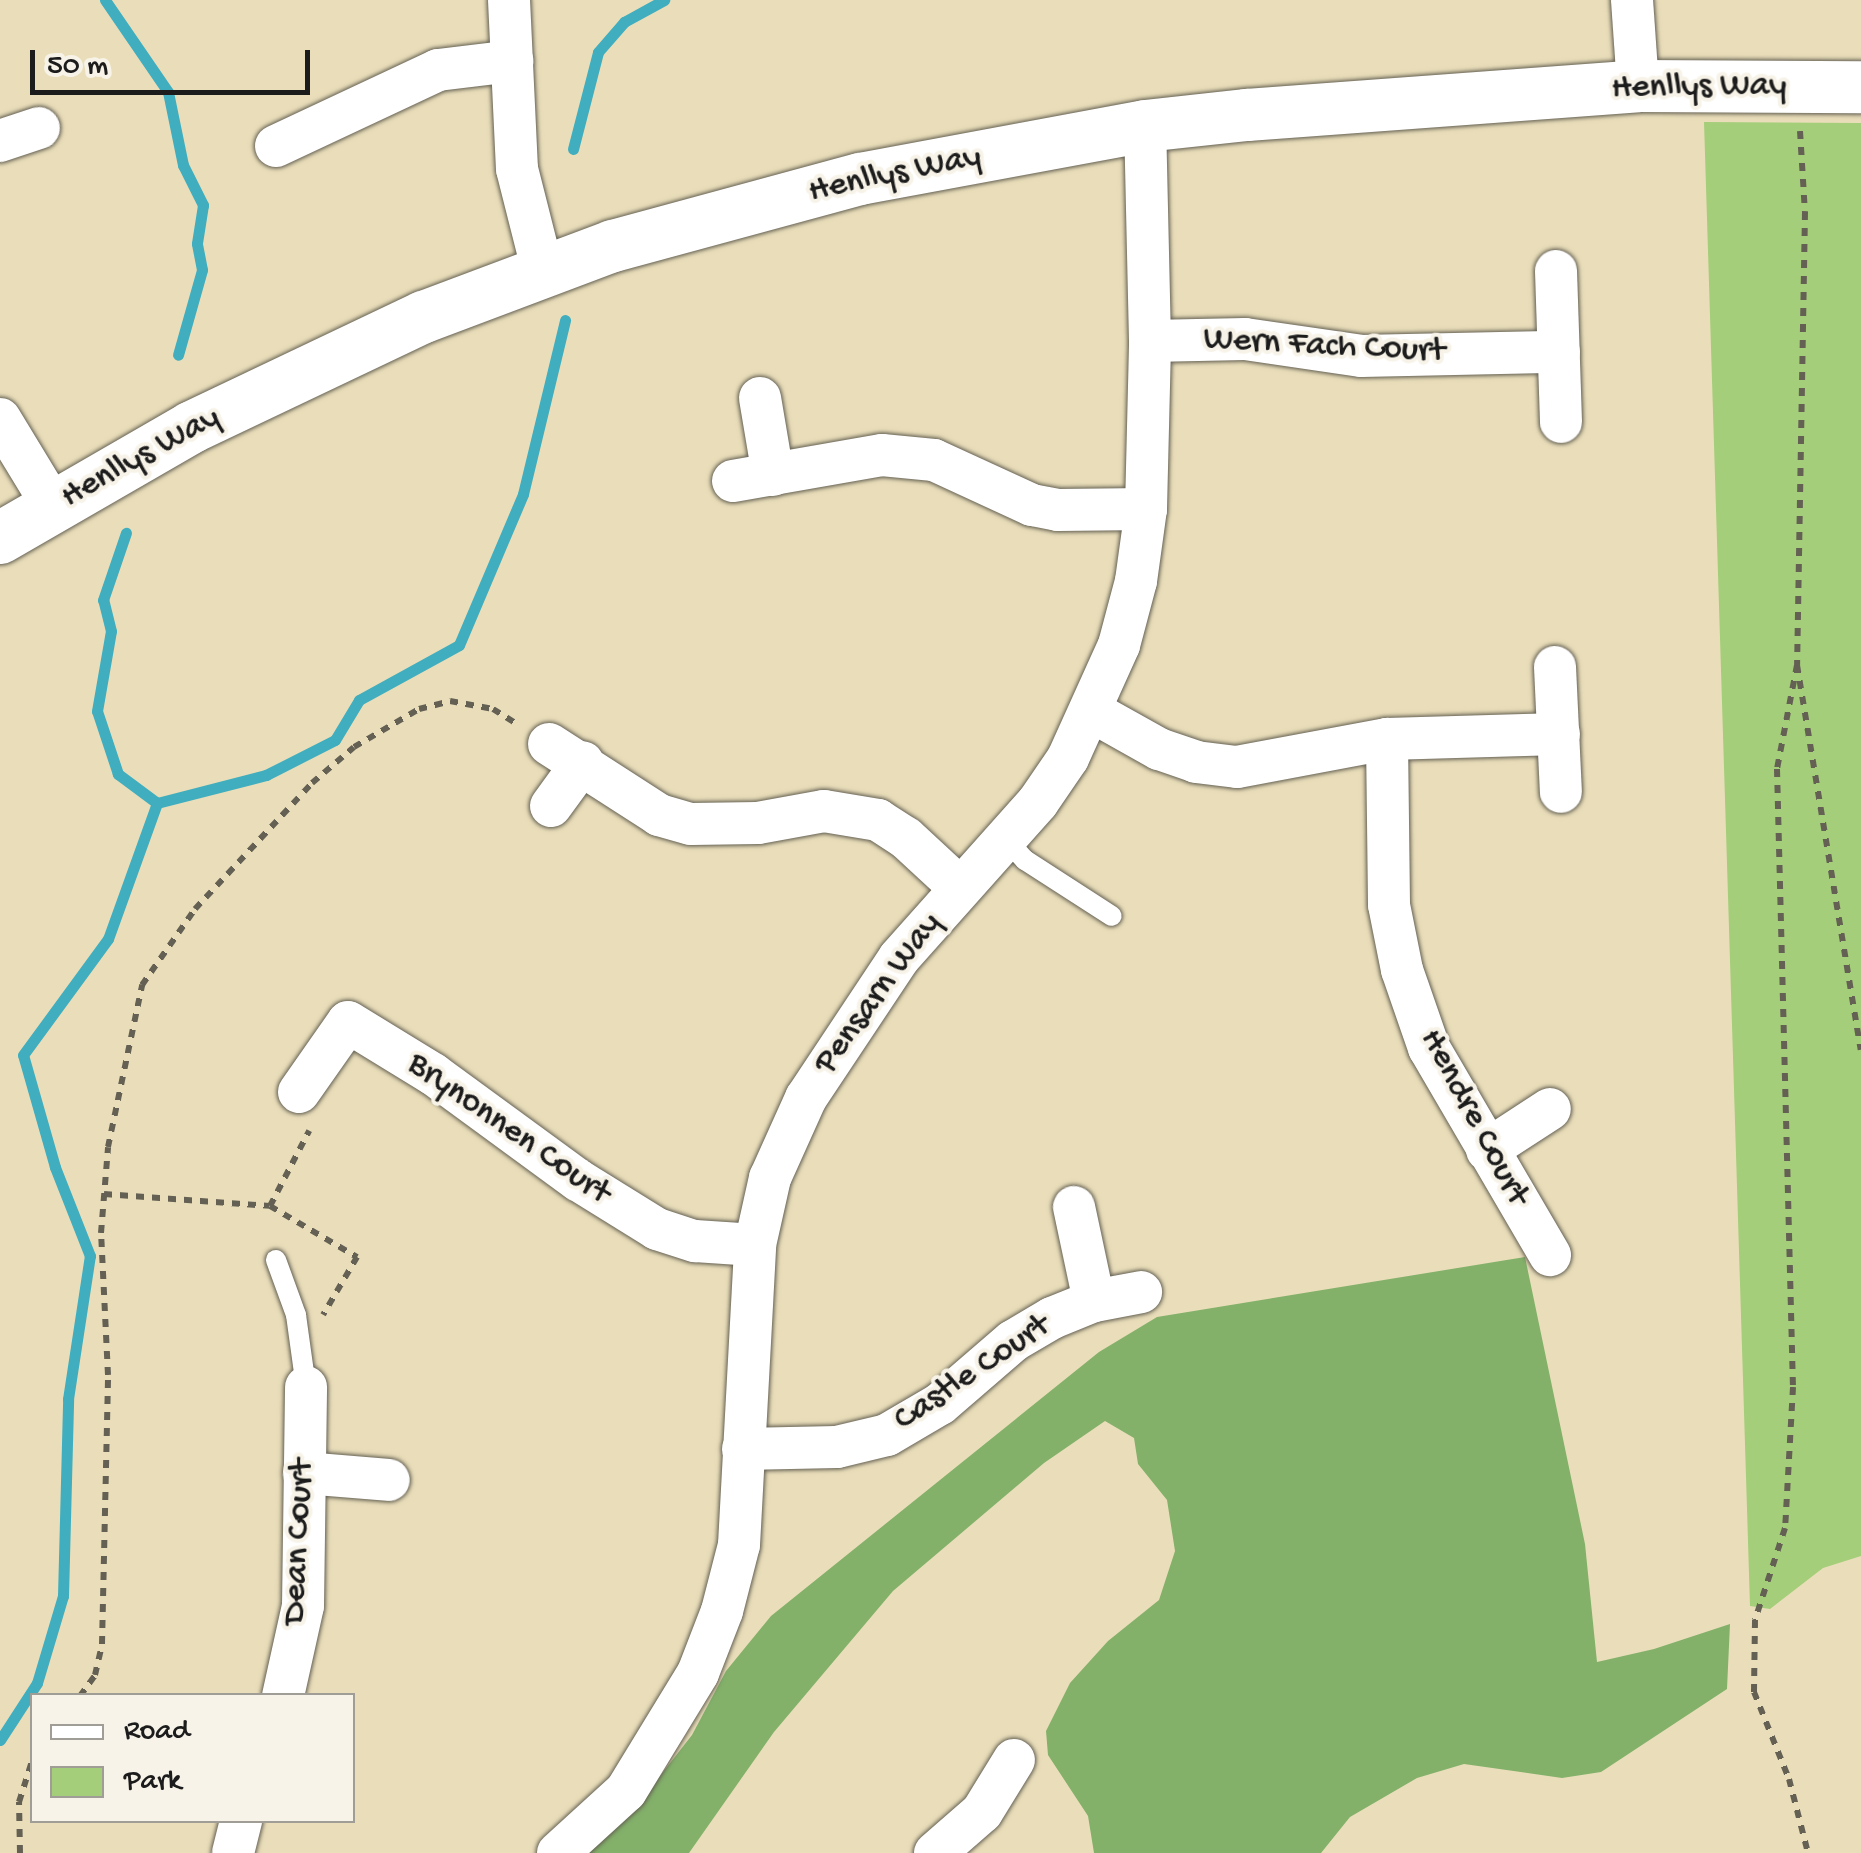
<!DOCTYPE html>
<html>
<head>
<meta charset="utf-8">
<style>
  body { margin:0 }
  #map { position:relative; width:1861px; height:1853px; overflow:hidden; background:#eadeba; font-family:"Gochi Hand",sans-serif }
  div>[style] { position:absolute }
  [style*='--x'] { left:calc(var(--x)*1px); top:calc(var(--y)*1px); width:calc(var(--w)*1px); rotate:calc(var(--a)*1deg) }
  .green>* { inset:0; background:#a4ce7a }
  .forest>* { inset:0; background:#83b16a }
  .stream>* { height:11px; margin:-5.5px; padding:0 5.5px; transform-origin:5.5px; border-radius:5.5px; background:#40aebe }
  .path>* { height:6px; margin-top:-3px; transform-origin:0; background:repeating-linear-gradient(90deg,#646053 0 8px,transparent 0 16px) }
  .roads { filter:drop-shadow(0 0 2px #646053) drop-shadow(0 0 2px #646053) }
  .service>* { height:20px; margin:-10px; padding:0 10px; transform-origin:10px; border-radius:10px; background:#fff }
  .minor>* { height:42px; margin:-21px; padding:0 21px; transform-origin:21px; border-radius:21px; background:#fff }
  .tertiary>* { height:52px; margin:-26px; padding:0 26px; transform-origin:26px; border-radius:26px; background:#fff }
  span { translate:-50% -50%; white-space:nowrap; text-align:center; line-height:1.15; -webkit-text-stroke:8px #f7f3e8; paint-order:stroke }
  .street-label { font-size:35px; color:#1c1c1c }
  .legend { position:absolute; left:30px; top:1693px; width:325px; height:130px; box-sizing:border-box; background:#f7f3e8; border:2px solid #9f9d96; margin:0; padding:12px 18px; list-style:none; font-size:30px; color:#1c1c1c }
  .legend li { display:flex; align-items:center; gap:20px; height:50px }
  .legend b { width:50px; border:2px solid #9f9d96 }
  .scale { position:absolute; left:30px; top:50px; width:280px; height:45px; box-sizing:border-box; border:5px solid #1c1c1c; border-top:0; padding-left:12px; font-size:30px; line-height:35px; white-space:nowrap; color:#1c1c1c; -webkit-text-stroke:8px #f7f3e8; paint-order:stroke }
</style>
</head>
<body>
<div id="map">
  <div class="green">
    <div style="clip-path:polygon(1704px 122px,1861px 123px,1861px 1556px,1823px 1568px,1770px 1609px,1750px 1606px)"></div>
  </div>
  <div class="forest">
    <div style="clip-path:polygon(1525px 1257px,1585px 1544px,1597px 1662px,1654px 1649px,1730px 1624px,1727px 1689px,1601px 1772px,1562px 1778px,1464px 1764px,1417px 1778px,1350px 1817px,1321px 1853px,1094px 1853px,1088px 1816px,1048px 1755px,1046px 1731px,1070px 1683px,1108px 1641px,1159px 1600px,1175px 1551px,1167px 1500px,1138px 1464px,1134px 1438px,1105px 1421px,1044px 1463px,893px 1591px,774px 1732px,689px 1853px,583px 1853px,635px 1808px,692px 1735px,726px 1671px,771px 1616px,1099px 1352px,1157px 1317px)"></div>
  </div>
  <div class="stream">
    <div style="--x:105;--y:0;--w:112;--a:55.6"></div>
    <div style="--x:168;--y:92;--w:75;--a:78.4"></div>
    <div style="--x:183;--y:165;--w:45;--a:63.4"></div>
    <div style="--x:203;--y:205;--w:39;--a:99"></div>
    <div style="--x:197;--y:244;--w:26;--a:79"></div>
    <div style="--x:202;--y:270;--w:88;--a:105.8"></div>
    <div style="--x:573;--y:149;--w:100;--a:-75.5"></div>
    <div style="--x:598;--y:52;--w:40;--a:-49"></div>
    <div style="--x:624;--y:22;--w:46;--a:-28.8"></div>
    <div style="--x:157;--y:803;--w:113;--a:-14.4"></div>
    <div style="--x:266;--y:775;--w:77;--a:-26.9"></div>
    <div style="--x:335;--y:740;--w:47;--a:-59"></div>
    <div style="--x:359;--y:700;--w:114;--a:-28.8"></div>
    <div style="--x:459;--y:645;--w:164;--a:-67"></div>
    <div style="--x:523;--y:494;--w:179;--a:-76.4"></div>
    <div style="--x:0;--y:1740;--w:68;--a:-57"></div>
    <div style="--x:37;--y:1683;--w:91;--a:-73.4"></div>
    <div style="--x:63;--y:1596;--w:197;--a:-88.5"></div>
    <div style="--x:68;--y:1399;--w:145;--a:-81.3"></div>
    <div style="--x:90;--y:1256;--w:96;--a:-111.5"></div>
    <div style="--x:55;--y:1167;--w:116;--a:-105.9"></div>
    <div style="--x:23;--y:1055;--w:144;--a:-53.8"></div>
    <div style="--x:108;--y:939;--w:145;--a:-70.2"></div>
    <div style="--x:157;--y:803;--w:49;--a:-143.4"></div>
    <div style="--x:118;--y:774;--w:66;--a:-108.4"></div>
    <div style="--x:97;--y:711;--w:81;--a:-80.1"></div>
    <div style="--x:111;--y:631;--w:32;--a:-104"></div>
    <div style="--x:103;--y:600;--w:71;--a:-71.1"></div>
  </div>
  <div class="path">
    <div style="--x:1800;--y:131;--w:81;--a:86.5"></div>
    <div style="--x:1805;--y:212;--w:453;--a:91"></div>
    <div style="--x:1797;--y:665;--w:390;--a:80.6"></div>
    <div style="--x:1797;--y:665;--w:106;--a:100.9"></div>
    <div style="--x:1777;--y:769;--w:618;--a:88.52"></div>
    <div style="--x:1793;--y:1387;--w:141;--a:93.2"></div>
    <div style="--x:1785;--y:1528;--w:97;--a:108.1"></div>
    <div style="--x:1755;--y:1620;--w:72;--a:90.8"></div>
    <div style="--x:1754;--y:1692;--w:94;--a:68.1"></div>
    <div style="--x:1789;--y:1779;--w:76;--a:75.6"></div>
    <div style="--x:104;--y:1194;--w:166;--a:4.1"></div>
    <div style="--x:270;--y:1206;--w:85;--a:-62.5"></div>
    <div style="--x:270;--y:1206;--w:101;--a:30.4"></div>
    <div style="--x:357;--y:1257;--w:67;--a:120.4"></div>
    <div style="--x:80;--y:1696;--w:26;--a:-54"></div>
    <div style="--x:95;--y:1675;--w:32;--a:-77"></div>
    <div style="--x:102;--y:1644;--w:269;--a:-88.7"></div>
    <div style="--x:108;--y:1375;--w:142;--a:-92.8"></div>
    <div style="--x:101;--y:1233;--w:86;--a:-85.3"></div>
    <div style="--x:108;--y:1147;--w:166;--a:-78.1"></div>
    <div style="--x:142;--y:985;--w:93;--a:-55.1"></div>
    <div style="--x:195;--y:909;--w:172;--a:-47.1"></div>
    <div style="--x:312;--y:783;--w:55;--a:-40.6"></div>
    <div style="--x:354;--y:747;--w:75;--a:-30.3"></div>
    <div style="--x:419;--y:709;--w:32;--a:-14"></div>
    <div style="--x:450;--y:701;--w:44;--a:10.5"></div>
    <div style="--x:493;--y:709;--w:31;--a:32"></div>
    <div style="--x:20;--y:1853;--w:51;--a:-91.1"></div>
    <div style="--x:19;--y:1802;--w:43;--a:-72.4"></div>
  </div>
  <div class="roads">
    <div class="service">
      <div style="--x:1005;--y:838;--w:30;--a:48"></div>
      <div style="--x:1025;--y:860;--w:103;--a:32.8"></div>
      <div style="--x:276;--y:1260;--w:59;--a:70"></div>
      <div style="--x:296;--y:1315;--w:73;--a:82.1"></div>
    </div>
    <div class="minor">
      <div style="--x:509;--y:0;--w:169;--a:87.3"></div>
      <div style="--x:517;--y:169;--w:106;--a:75.8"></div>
      <div style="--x:1632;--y:0;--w:86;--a:86"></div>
      <div style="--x:0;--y:141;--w:41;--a:-18.4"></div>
      <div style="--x:276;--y:146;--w:179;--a:-25.1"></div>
      <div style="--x:438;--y:70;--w:75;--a:-6.9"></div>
      <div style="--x:1556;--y:271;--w:151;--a:88.1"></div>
      <div style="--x:1150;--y:341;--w:95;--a:-1.2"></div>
      <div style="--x:1245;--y:339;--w:117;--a:8.3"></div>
      <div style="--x:1361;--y:356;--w:198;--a:-1.2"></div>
      <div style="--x:760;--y:398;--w:78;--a:80.4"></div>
      <div style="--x:0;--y:419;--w:102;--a:58.7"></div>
      <div style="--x:733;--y:481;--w:151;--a:-9.9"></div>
      <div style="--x:882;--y:455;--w:52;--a:5.5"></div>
      <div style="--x:934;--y:460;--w:108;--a:24.7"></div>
      <div style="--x:1032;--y:505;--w:26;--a:11"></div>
      <div style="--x:1058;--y:510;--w:88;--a:-0.7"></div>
      <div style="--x:1555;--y:667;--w:125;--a:87.3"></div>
      <div style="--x:1091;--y:711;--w:78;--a:29.2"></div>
      <div style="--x:1159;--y:749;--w:39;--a:19"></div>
      <div style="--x:1196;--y:762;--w:41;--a:7"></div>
      <div style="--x:1237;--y:767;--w:153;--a:-10.6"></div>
      <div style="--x:1387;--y:739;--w:172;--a:-1.7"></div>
      <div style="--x:1387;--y:739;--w:166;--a:89.3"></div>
      <div style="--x:1389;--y:905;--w:66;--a:78.7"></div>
      <div style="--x:1402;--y:970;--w:83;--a:70.9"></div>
      <div style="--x:1429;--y:1048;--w:240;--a:59.7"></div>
      <div style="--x:549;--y:744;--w:131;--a:32.8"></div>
      <div style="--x:659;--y:815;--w:33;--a:16"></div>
      <div style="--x:691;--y:824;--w:67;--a:-0.9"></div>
      <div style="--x:758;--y:823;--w:67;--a:-10.3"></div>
      <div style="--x:824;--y:811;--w:55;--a:9.5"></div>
      <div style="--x:878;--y:820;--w:33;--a:33"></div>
      <div style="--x:906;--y:838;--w:72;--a:42.8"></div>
      <div style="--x:551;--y:806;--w:54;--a:-54"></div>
      <div style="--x:299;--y:1092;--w:85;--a:-55"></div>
      <div style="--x:348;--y:1022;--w:100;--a:31.5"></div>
      <div style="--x:433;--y:1074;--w:180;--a:36.2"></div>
      <div style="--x:578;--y:1180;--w:93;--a:31.8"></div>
      <div style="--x:657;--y:1229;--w:40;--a:18"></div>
      <div style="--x:695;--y:1241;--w:60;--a:3.8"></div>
      <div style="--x:1487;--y:1150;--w:75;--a:-33.1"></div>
      <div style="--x:1074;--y:1207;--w:96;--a:78"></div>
      <div style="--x:743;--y:1449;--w:94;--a:-1.2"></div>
      <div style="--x:837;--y:1447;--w:51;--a:-13.5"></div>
      <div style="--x:887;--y:1435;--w:61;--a:-30.3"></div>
      <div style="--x:940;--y:1404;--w:96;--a:-40.8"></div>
      <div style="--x:1013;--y:1341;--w:45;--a:-30.5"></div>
      <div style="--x:1052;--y:1318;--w:45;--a:-22"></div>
      <div style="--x:1094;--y:1301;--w:48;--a:-10.8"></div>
      <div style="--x:304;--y:1473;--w:85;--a:4.7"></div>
      <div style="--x:283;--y:1696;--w:92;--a:-77.5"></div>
      <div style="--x:303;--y:1606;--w:219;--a:-89.2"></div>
      <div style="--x:233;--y:1853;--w:34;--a:-76"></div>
      <div style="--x:558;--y:1853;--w:92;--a:-42.4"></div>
      <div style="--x:626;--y:1791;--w:138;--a:-58.6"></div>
      <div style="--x:698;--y:1673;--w:66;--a:-68.8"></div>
      <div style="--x:722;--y:1611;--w:68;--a:-75.6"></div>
      <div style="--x:739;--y:1545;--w:300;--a:-86.9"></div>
      <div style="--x:755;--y:1245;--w:69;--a:-77.4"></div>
      <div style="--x:770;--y:1178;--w:88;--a:-65.8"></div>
      <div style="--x:806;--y:1098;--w:168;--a:-56.4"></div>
      <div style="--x:899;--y:958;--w:209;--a:-48.3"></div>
      <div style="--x:1038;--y:802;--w:53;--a:-55.7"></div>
      <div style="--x:1068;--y:758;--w:124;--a:-65.7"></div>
      <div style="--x:1119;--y:645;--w:66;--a:-75.1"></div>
      <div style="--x:1136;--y:581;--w:73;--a:-82.1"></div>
      <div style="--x:1146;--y:509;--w:168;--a:-88.6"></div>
      <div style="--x:1150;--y:341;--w:215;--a:-91.3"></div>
      <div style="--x:935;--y:1853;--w:62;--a:-41.1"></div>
      <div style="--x:982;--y:1812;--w:61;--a:-58.4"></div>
    </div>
    <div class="tertiary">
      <div style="--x:0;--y:538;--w:222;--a:-30"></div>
      <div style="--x:192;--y:427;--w:257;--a:-25.4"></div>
      <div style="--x:424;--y:317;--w:202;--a:-20.6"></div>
      <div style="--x:613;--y:246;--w:256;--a:-15.2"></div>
      <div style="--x:860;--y:179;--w:290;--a:-10.5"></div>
      <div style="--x:1145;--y:126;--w:103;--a:-6.2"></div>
      <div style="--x:1247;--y:115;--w:392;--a:-4.2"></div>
      <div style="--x:1638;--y:86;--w:223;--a:0.3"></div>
    </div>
  </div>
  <div class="street-label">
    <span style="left:1699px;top:88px;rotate:-1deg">Henllys Way</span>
    <span style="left:895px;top:175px;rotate:-12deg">Henllys Way</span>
    <span style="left:1324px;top:347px;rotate:3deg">Wern Fach Court</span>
    <span style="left:141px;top:458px;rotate:-29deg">Henllys Way</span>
    <span style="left:879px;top:994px;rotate:-54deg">Pensarn Way</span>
    <span style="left:1473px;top:1118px;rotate:62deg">Hendre Court</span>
    <span style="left:508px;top:1130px;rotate:35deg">Brynonnen Court</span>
    <span style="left:973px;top:1374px;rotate:-34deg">Castle Court</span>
    <span style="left:300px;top:1542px;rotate:-87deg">Dean Court</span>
  </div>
  <ul class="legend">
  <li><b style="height:12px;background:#fff"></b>Road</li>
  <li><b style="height:28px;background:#a4ce7a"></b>Park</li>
  </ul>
  <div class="scale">50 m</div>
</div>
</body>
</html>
